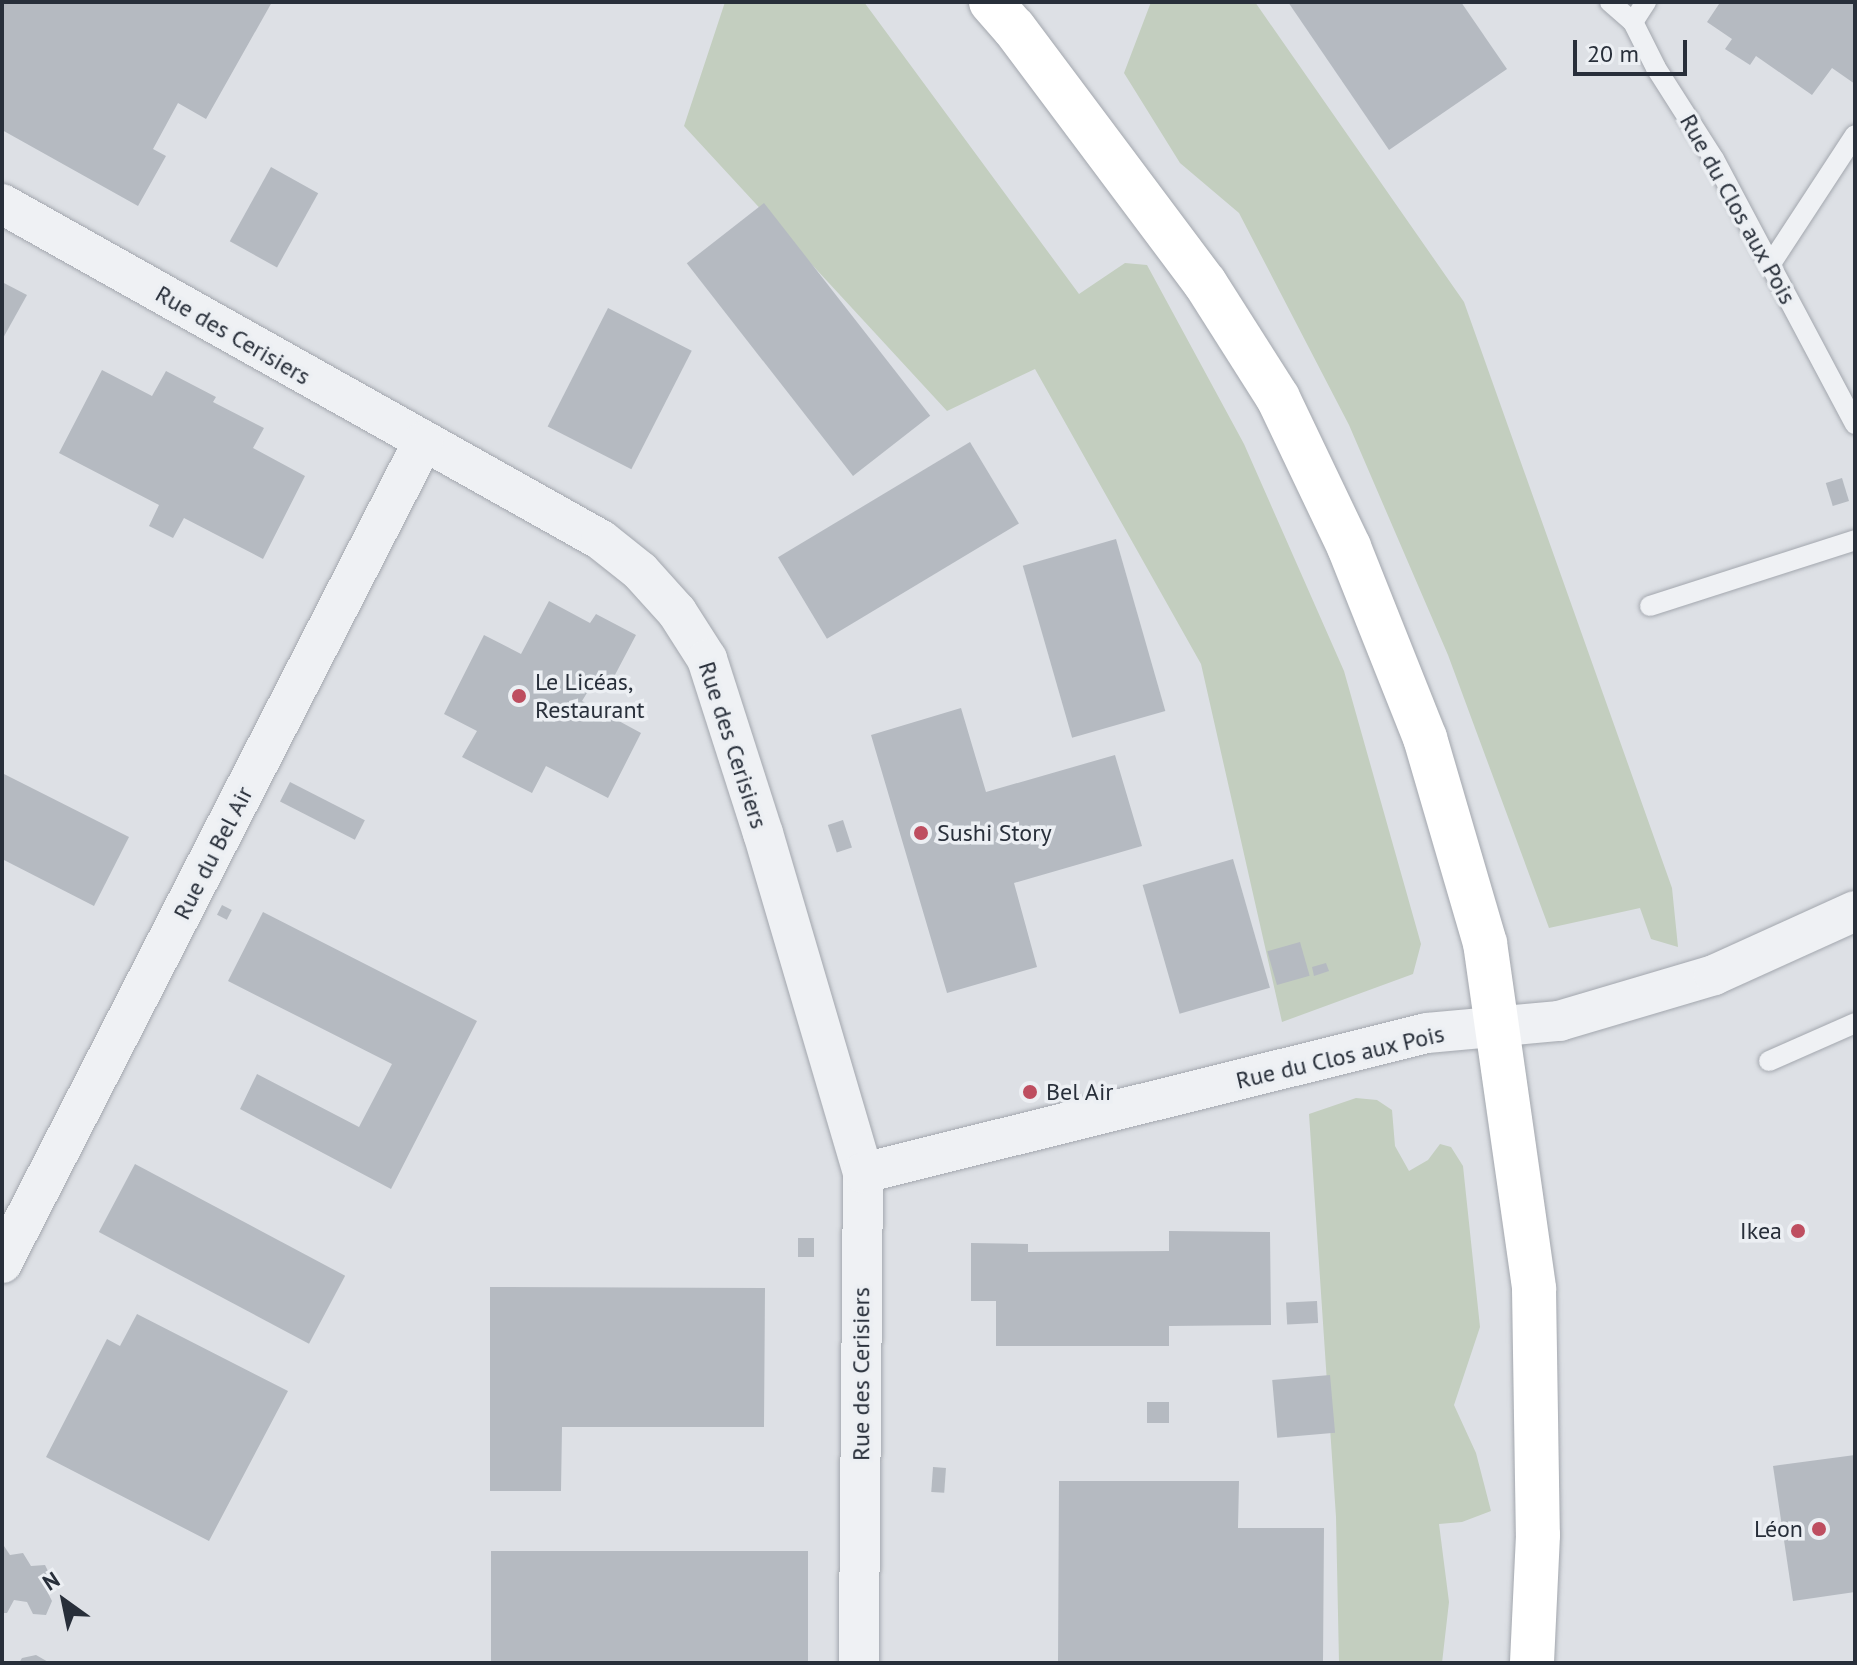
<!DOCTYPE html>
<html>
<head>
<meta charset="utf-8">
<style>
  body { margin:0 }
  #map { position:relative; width:1857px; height:1665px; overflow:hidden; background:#dde0e5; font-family:"PT Sans",sans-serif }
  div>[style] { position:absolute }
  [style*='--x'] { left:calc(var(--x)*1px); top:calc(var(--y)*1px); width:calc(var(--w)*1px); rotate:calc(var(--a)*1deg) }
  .green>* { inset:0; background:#c3cebf }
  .building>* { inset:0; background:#b5bac1; transform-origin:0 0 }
  .roads { filter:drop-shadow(0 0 2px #a3a7ae) drop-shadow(0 0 2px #a3a7ae) }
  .lane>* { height:20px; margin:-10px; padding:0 10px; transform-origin:10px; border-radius:10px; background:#eff1f4 }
  .street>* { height:40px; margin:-20px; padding:0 20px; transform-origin:20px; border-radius:20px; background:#eff1f4 }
  .secondary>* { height:44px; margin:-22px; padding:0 22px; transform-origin:22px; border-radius:22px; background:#fff }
  .dots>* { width:22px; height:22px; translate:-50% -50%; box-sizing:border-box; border:4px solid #eceff3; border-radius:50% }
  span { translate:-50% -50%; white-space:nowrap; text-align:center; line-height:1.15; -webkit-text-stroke:7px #eceff3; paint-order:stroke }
  .street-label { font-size:24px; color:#282f3a }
  .poi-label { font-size:24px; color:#282f3a }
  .left { translate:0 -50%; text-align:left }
  .right { translate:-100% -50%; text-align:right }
  .frame { position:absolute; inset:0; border:4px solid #282f3a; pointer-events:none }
  .north { position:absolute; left:24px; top:1561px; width:80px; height:80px; -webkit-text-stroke:6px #eceff3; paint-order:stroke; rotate:327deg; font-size:22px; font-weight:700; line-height:32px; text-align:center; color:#282f3a }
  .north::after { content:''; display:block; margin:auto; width:28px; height:36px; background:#282f3a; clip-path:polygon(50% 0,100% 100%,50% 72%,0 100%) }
  .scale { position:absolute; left:1573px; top:40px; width:114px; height:36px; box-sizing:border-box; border:4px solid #282f3a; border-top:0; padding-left:10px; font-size:24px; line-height:28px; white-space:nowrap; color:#282f3a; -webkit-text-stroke:6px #eceff3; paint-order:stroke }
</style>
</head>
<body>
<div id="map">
  <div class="green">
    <div style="clip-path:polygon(725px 2px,864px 2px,1079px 294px,1125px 263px,1147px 265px,1244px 444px,1344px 671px,1421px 944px,1413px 974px,1282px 1022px,1201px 664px,1035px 369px,947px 411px,684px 126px)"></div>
    <div style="clip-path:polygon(1151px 2px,1255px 2px,1464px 302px,1672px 888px,1678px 947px,1651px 939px,1640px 908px,1549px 928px,1448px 655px,1349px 425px,1239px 213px,1180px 163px,1124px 73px)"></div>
    <div style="clip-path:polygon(1356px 1098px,1377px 1100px,1392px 1110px,1395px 1146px,1409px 1171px,1428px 1160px,1440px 1144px,1451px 1147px,1463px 1166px,1480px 1327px,1454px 1405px,1476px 1453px,1491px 1511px,1462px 1522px,1439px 1524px,1449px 1602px,1442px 1663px,1339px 1663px,1336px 1517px,1309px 1114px)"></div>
  </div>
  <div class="building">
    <div style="clip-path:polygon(2px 2px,272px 2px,206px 119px,178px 103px,153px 149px,166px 156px,138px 206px,2px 130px)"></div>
    <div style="clip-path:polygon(1288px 2px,1461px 2px,1507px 69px,1389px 150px)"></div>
    <div style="clip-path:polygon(1717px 2px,1855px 2px,1855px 84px,1832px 68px,1812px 95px,1756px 56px,1750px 65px,1725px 49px,1732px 39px,1707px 22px,1719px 4px)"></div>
    <div style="left:271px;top:167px;width:54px;height:85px;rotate:29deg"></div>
    <div style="left:764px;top:203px;width:270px;height:98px;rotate:52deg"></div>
    <div style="clip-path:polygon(2px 282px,27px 295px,2px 340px)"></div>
    <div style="left:608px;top:308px;width:94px;height:133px;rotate:27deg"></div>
    <div style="clip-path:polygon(102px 370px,152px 396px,166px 371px,216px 397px,213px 402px,264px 428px,253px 448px,305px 476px,263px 559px,184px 518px,173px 538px,149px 526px,159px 505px,59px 453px)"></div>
    <div style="left:970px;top:442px;width:95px;height:224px;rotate:59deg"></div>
    <div style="left:1842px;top:478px;width:24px;height:17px;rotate:73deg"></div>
    <div style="left:1116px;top:539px;width:179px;height:97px;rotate:74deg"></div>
    <div style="clip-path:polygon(549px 601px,590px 623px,596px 614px,636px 635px,607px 690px,593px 683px,582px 701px,641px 733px,608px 798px,546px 766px,532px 793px,462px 757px,477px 731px,444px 714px,484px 635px,521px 654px)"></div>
    <div style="clip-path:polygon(961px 708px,986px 792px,1115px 755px,1142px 846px,1014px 883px,1037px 967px,947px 993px,871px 735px)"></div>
    <div style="clip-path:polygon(2px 773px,129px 837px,94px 906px,2px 859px)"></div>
    <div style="left:290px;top:782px;width:84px;height:22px;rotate:27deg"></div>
    <div style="left:843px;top:820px;width:29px;height:16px;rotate:72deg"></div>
    <div style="left:1233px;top:859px;width:134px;height:94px;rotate:74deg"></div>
    <div style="left:222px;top:905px;width:11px;height:11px;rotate:27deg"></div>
    <div style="clip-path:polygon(263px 912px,477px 1021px,391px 1189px,240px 1109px,257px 1074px,359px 1127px,392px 1064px,228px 981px)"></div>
    <div style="left:1300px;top:942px;width:35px;height:34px;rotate:74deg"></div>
    <div style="clip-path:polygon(1326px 963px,1329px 971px,1314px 976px,1312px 967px)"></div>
    <div style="left:135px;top:1164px;width:238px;height:77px;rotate:28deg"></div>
    <div style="clip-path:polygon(1169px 1231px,1270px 1232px,1271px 1325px,1169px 1326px,1169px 1346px,996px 1346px,996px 1301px,971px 1301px,971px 1243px,1028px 1244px,1028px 1252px,1169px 1251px)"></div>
    <div style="left:798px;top:1238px;width:16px;height:19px"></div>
    <div style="clip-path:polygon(490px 1287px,765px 1288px,764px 1427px,562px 1427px,561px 1491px,490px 1491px)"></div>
    <div style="left:1317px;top:1301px;width:22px;height:31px;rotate:87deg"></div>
    <div style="clip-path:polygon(137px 1314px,288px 1391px,209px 1541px,46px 1457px,107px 1339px,120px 1346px)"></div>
    <div style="left:1330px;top:1375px;width:58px;height:58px;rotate:85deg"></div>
    <div style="left:1169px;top:1402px;width:21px;height:22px;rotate:90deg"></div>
    <div style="clip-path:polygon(1855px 1455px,1855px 1592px,1793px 1601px,1773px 1466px)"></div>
    <div style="left:933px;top:1467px;width:13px;height:25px;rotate:4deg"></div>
    <div style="clip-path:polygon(1059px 1481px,1239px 1481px,1238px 1528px,1324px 1528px,1323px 1663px,1058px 1663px)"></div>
    <div style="clip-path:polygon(2px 1543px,10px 1555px,23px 1553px,31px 1566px,45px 1565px,51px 1577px,46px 1589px,52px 1601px,46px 1615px,33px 1614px,27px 1602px,14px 1600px,7px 1613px,2px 1613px)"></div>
    <div style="left:491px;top:1551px;width:317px;height:112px"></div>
    <div style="clip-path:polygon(36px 1655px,50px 1663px,19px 1663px,22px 1658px)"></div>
  </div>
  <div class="roads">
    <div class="lane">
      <div style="--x:1610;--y:2;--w:30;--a:41"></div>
      <div style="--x:1633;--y:22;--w:51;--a:63.4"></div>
      <div style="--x:1656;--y:68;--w:108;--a:57.5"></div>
      <div style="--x:1714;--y:159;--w:300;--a:62"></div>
      <div style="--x:1633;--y:22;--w:24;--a:-57"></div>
      <div style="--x:1770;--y:265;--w:155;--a:-56.8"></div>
      <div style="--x:1650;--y:606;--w:215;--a:-17.8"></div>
      <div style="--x:1769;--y:1061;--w:94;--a:-23.8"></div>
    </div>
    <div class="street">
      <div style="--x:2;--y:204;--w:687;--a:29.29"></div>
      <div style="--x:601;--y:540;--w:50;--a:38.5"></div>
      <div style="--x:640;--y:571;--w:55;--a:47.9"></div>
      <div style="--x:677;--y:612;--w:56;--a:57.4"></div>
      <div style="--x:707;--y:659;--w:183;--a:72.2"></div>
      <div style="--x:763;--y:833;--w:354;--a:73.6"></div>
      <div style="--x:863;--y:1173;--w:490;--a:90.5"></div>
      <div style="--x:863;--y:1173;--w:581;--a:-13.94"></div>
      <div style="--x:1427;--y:1033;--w:133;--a:-5.2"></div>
      <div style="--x:1559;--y:1021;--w:162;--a:-16.5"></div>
      <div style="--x:1714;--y:975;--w:155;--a:-24.4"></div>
      <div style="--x:2;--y:1263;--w:923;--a:-62.85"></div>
    </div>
    <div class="secondary">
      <div style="--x:991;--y:2;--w:35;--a:49"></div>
      <div style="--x:1014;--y:28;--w:319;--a:53.2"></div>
      <div style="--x:1205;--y:283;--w:136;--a:57.6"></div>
      <div style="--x:1278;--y:398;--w:165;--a:64.5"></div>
      <div style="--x:1349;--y:547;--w:206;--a:68.3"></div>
      <div style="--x:1425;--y:738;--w:214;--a:73.7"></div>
      <div style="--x:1485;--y:943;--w:349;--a:81.9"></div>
      <div style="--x:1534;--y:1289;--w:246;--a:89.1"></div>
      <div style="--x:1538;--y:1535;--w:128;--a:92.7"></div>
    </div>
  </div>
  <div class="dots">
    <div style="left:519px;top:696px;background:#be4e60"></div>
    <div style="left:921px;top:833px;background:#be4e60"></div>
    <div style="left:1030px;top:1092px;background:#be4e60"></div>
    <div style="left:1798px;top:1231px;background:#be4e60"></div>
    <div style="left:1819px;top:1529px;background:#be4e60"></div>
  </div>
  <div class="street-label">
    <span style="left:1738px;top:209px;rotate:61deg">Rue du Clos aux Pois</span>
    <span style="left:233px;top:335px;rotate:30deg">Rue des Cerisiers</span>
    <span style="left:733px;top:745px;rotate:72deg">Rue des Cerisiers</span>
    <span style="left:213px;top:853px;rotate:-63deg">Rue du Bel Air</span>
    <span style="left:1340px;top:1057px;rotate:-13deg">Rue du Clos aux Pois</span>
    <span style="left:861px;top:1374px;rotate:-90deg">Rue des Cerisiers</span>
  </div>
  <div class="poi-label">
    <span class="left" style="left:535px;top:696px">Le Licéas,<br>Restaurant</span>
    <span class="left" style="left:937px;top:833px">Sushi Story</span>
    <span class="left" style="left:1046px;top:1092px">Bel Air</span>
    <span class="right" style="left:1782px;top:1231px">Ikea</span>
    <span class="right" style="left:1803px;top:1529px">Léon</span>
  </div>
  <div class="frame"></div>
  <div class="north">N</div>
  <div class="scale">20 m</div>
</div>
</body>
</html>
